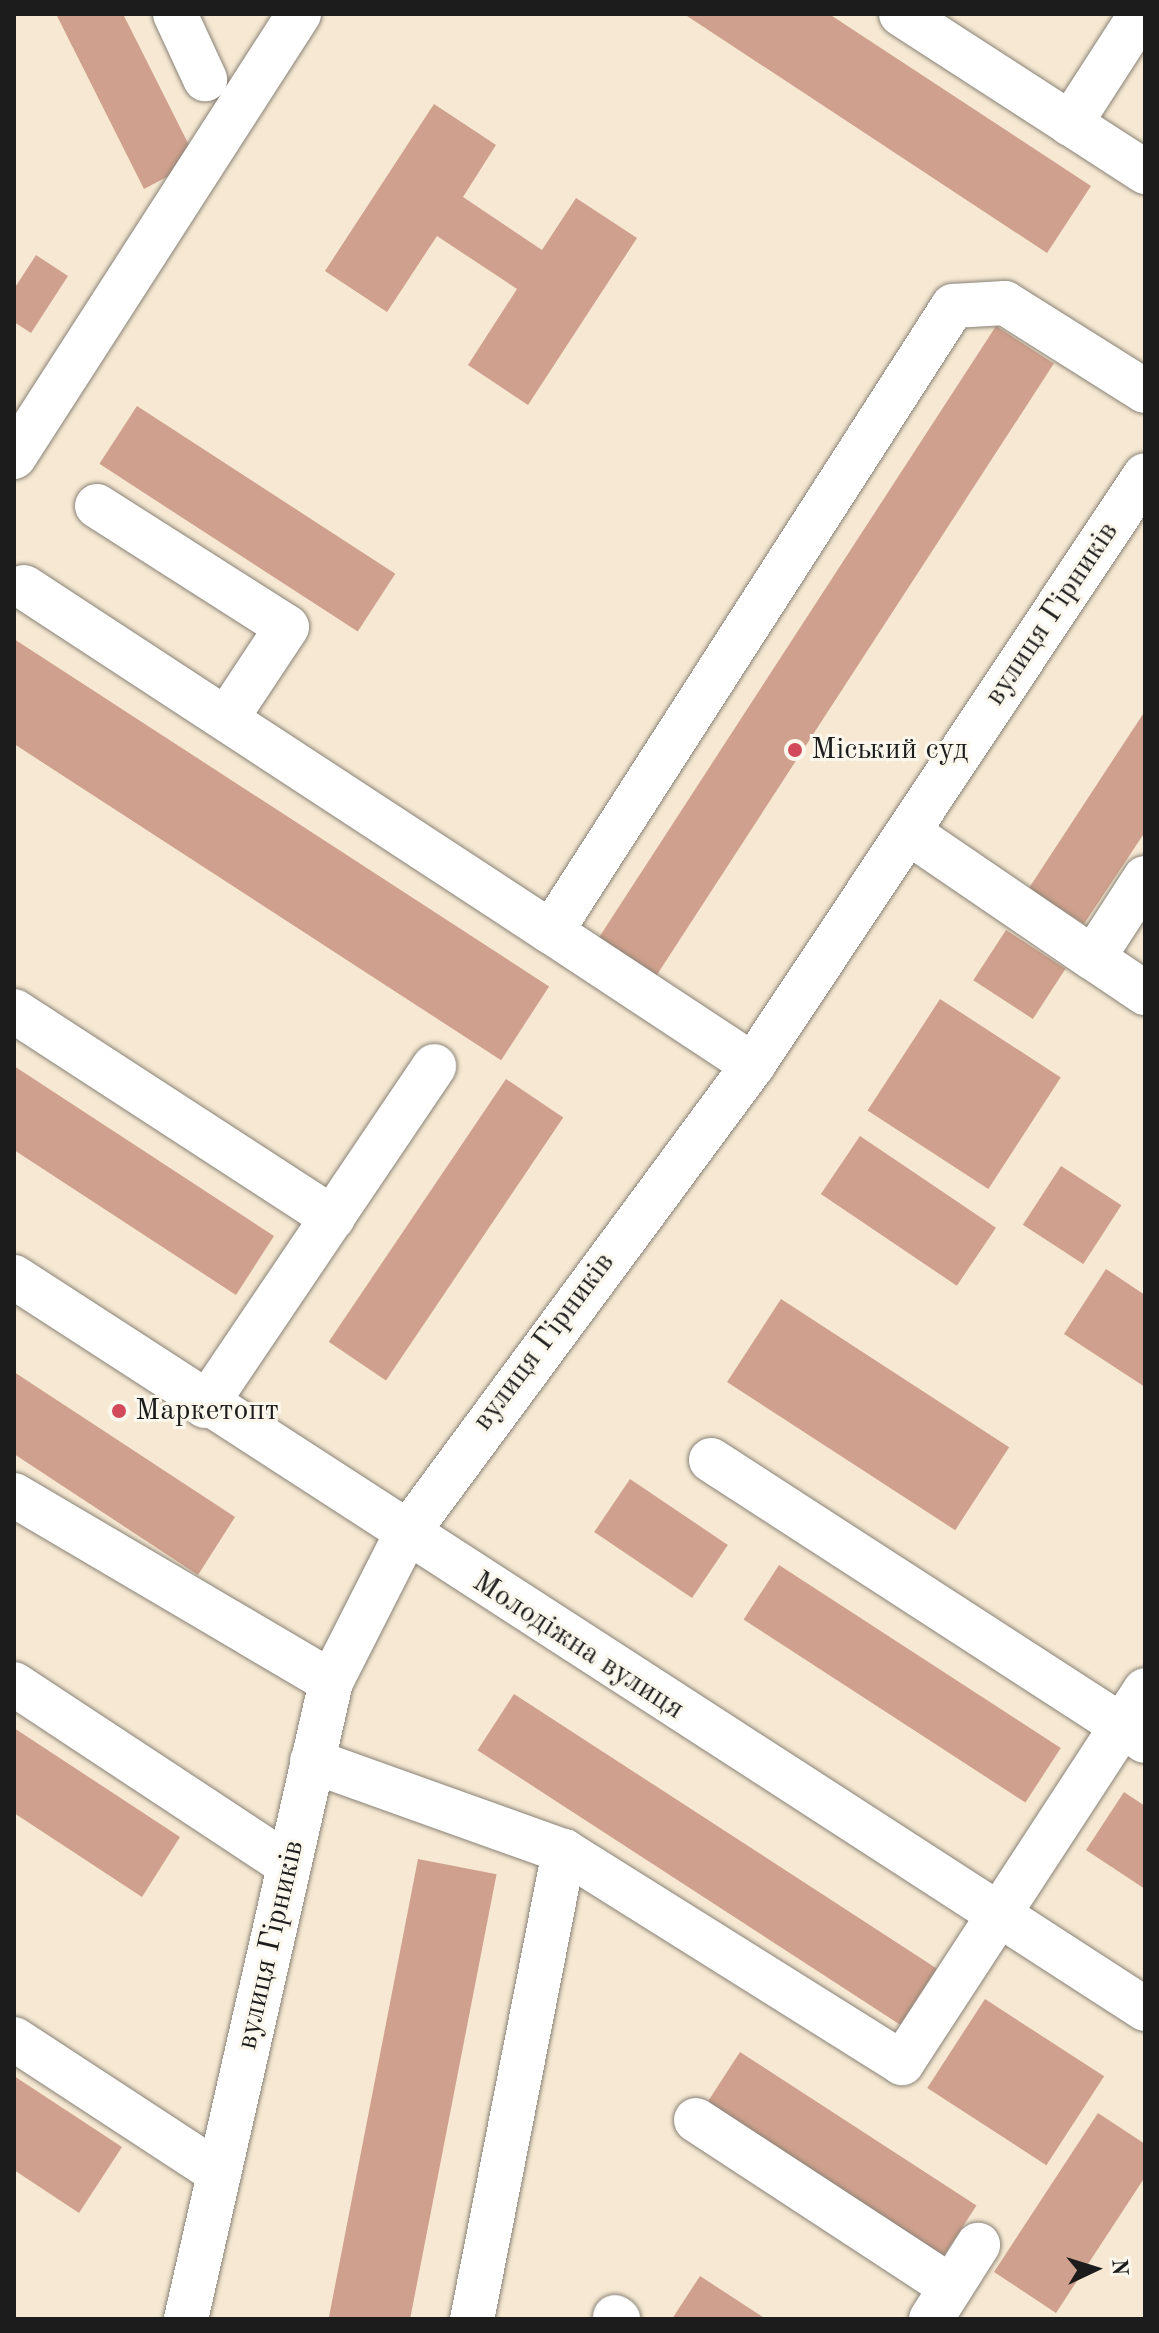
<!DOCTYPE html>
<html>
<head>
<meta charset="utf-8">
<style>
  body { margin:0 }
  #map { position:relative; width:1159px; height:2333px; overflow:hidden; background:#f6e8d2; font-family:"Old Standard TT",serif }
  div>[style] { position:absolute }
  [style*='--x'] { left:calc(var(--x)*1px); top:calc(var(--y)*1px); width:calc(var(--w)*1px); rotate:calc(var(--a)*1deg) }
  .building>* { inset:0; background:#cfa08d; transform-origin:0 0 }
  .roads { filter:drop-shadow(0 0 2px #898277) drop-shadow(0 0 2px #898277) }
  .minor>* { height:44px; margin:-22px; padding:0 22px; transform-origin:22px; border-radius:22px; background:#fff }
  .dots>* { width:22px; height:22px; translate:-50% -50%; box-sizing:border-box; border:4px solid #fbf7ec; border-radius:50% }
  span { translate:-50% -50%; white-space:nowrap; text-align:center; line-height:1.15; -webkit-text-stroke:6px #fbf7ec; paint-order:stroke }
  .street-label { font-size:30px; color:#1c1c1c }
  .poi-label { font-size:30px; color:#1c1c1c }
  .left { translate:0 -50%; text-align:left }
  .frame { position:absolute; inset:0; border:16px solid #1c1c1c; pointer-events:none }
  .north { position:absolute; left:1055px; top:2229px; width:80px; height:80px; -webkit-text-stroke:6px #fbf7ec; paint-order:stroke; rotate:86deg; font-size:22px; font-weight:700; line-height:32px; text-align:center; color:#1c1c1c }
  .north::after { content:''; display:block; margin:auto; width:28px; height:36px; background:#1c1c1c; clip-path:polygon(50% 0,100% 100%,50% 72%,0 100%) }
</style>
</head>
<body>
<div id="map">
  <div class="building">
    <div style="clip-path:polygon(56px 14px,123px 14px,197px 161px,144px 189px)"></div>
    <div style="clip-path:polygon(684px 14px,829px 14px,1091px 186px,1047px 253px)"></div>
    <div style="clip-path:polygon(434px 104px,496px 145px,463px 197px,542px 250px,576px 198px,637px 238px,528px 405px,468px 365px,517px 289px,437px 236px,387px 312px,325px 271px)"></div>
    <div style="clip-path:polygon(36px 255px,68px 276px,31px 333px,14px 322px,14px 289px)"></div>
    <div style="left:996px;top:326px;width:69px;height:732px;rotate:33deg"></div>
    <div style="left:137px;top:406px;width:308px;height:69px;rotate:33deg"></div>
    <div style="left:14px;top:639px;width:638px;height:88px;rotate:33deg"></div>
    <div style="clip-path:polygon(1145px 711px,1145px 832px,1084px 924px,1029px 888px)"></div>
    <div style="left:1006px;top:930px;width:71px;height:60px;rotate:33deg"></div>
    <div style="left:940px;top:999px;width:144px;height:133px;rotate:33deg"></div>
    <div style="clip-path:polygon(14px 1066px,274px 1236px,236px 1295px,14px 1150px)"></div>
    <div style="left:506px;top:1079px;width:69px;height:317px;rotate:34deg"></div>
    <div style="left:860px;top:1136px;width:164px;height:70px;rotate:34deg"></div>
    <div style="left:1061px;top:1166px;width:72px;height:70px;rotate:33deg"></div>
    <div style="clip-path:polygon(1106px 1269px,1145px 1295px,1145px 1387px,1064px 1334px)"></div>
    <div style="left:781px;top:1299px;width:272px;height:99px;rotate:33deg"></div>
    <div style="clip-path:polygon(14px 1372px,235px 1517px,198px 1575px,14px 1454px)"></div>
    <div style="left:630px;top:1479px;width:118px;height:64px;rotate:34deg"></div>
    <div style="left:779px;top:1565px;width:336px;height:65px;rotate:33deg"></div>
    <div style="left:514px;top:1694px;width:504px;height:67px;rotate:33deg"></div>
    <div style="clip-path:polygon(14px 1728px,180px 1837px,142px 1897px,14px 1813px)"></div>
    <div style="clip-path:polygon(1124px 1792px,1145px 1806px,1145px 1889px,1086px 1850px)"></div>
    <div style="left:418px;top:1859px;width:80px;height:469px;rotate:11deg"></div>
    <div style="left:985px;top:1999px;width:142px;height:106px;rotate:33deg"></div>
    <div style="left:740px;top:2052px;width:282px;height:62px;rotate:33deg"></div>
    <div style="clip-path:polygon(14px 2076px,122px 2147px,79px 2213px,14px 2170px)"></div>
    <div style="clip-path:polygon(1098px 2113px,1145px 2144px,1145px 2177px,1056px 2313px,994px 2272px)"></div>
    <div style="clip-path:polygon(700px 2276px,766px 2319px,672px 2319px)"></div>
  </div>
  <div class="roads">
    <div class="minor">
      <div style="--x:175;--y:14;--w:72;--a:65.2"></div>
      <div style="--x:901;--y:14;--w:291;--a:32.9"></div>
      <div style="--x:1070;--y:124;--w:131;--a:-57.2"></div>
      <div style="--x:14;--y:457;--w:527;--a:-57.25"></div>
      <div style="--x:97;--y:506;--w:225;--a:32.5"></div>
      <div style="--x:287;--y:627;--w:110;--a:123.5"></div>
      <div style="--x:24;--y:587;--w:630;--a:33.21"></div>
      <div style="--x:908;--y:832;--w:224;--a:34.3"></div>
      <div style="--x:1145;--y:878;--w:95;--a:123"></div>
      <div style="--x:1093;--y:958;--w:63;--a:33.9"></div>
      <div style="--x:14;--y:1011;--w:380;--a:33"></div>
      <div style="--x:753;--y:1065;--w:242;--a:-146.6"></div>
      <div style="--x:551;--y:932;--w:744;--a:-57.29"></div>
      <div style="--x:953;--y:306;--w:52;--a:-3.3"></div>
      <div style="--x:1005;--y:303;--w:165;--a:32.2"></div>
      <div style="--x:14;--y:1277;--w:1347;--a:32.91"></div>
      <div style="--x:205;--y:1406;--w:410;--a:-56"></div>
      <div style="--x:711;--y:1460;--w:517;--a:32.92"></div>
      <div style="--x:14;--y:1495;--w:368;--a:30.5"></div>
      <div style="--x:14;--y:1684;--w:329;--a:33.4"></div>
      <div style="--x:312;--y:1761;--w:268;--a:19.7"></div>
      <div style="--x:564;--y:1851;--w:477;--a:101.1"></div>
      <div style="--x:564;--y:1851;--w:399;--a:32.1"></div>
      <div style="--x:902;--y:2063;--w:445;--a:-56.9"></div>
      <div style="--x:14;--y:2039;--w:245;--a:33.2"></div>
      <div style="--x:696;--y:2120;--w:305;--a:33.2"></div>
      <div style="--x:615;--y:2317;--w:4;--a:34"></div>
      <div style="--x:186;--y:2319;--w:653;--a:-77.18"></div>
      <div style="--x:331;--y:1682;--w:164;--a:-63.1"></div>
      <div style="--x:405;--y:1536;--w:586;--a:-53.54"></div>
      <div style="--x:753;--y:1065;--w:708;--a:-56.4"></div>
      <div style="--x:931;--y:2319;--w:88;--a:-57.6"></div>
    </div>
  </div>
  <div class="dots">
    <div style="left:795px;top:750px;background:#d1495b"></div>
    <div style="left:119px;top:1411px;background:#d1495b"></div>
  </div>
  <div class="street-label">
    <span style="left:1052px;top:614px;rotate:-56deg">вулиця Гірників</span>
    <span style="left:544px;top:1342px;rotate:-53deg">вулиця Гірників</span>
    <span style="left:578px;top:1646px;rotate:33deg">Молодіжна вулиця</span>
    <span style="left:271px;top:1945px;rotate:-77deg">вулиця Гірників</span>
  </div>
  <div class="poi-label">
    <span class="left" style="left:811px;top:750px">Міський суд</span>
    <span class="left" style="left:135px;top:1411px">Маркетопт</span>
  </div>
  <div class="frame"></div>
  <div class="north">N</div>
</div>
</body>
</html>
